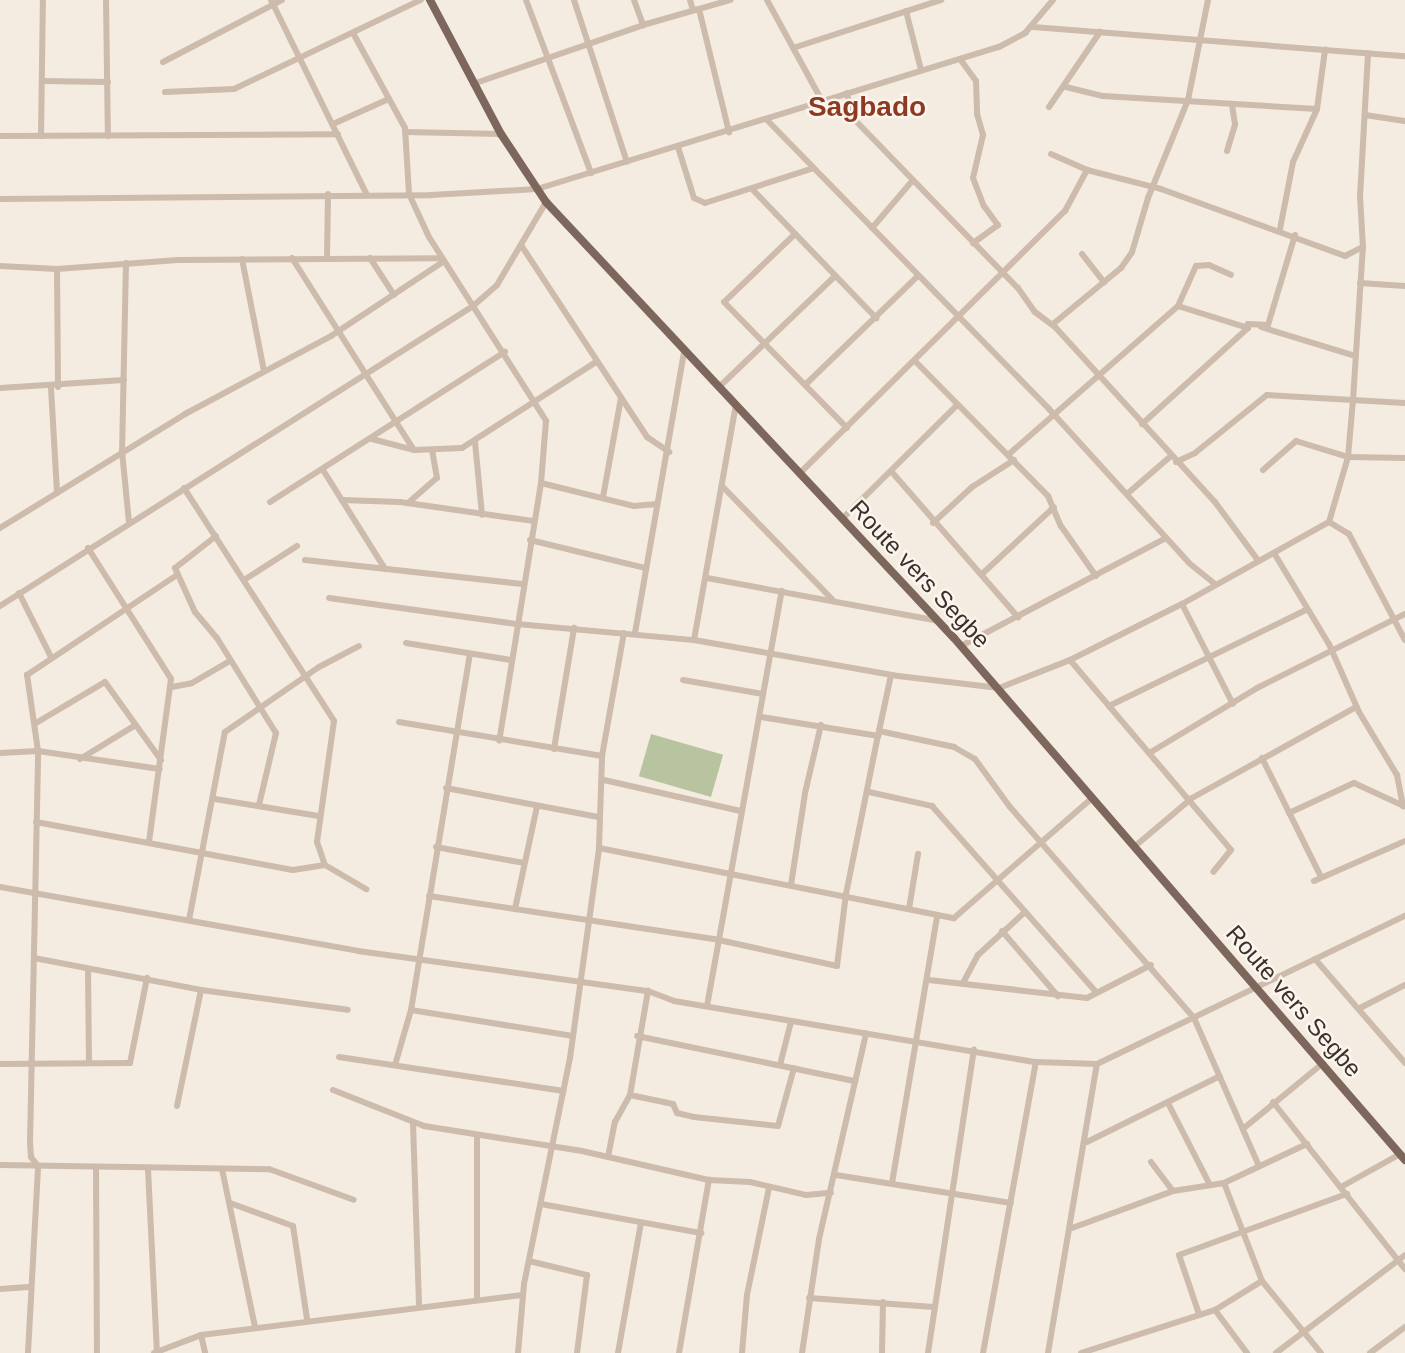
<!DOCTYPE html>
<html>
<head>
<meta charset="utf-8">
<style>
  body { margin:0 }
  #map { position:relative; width:1405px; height:1353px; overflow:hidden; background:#f4ebe1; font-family:Helvetica,sans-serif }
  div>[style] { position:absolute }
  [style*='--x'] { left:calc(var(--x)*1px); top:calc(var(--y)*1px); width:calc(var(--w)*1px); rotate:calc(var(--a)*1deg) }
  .green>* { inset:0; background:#b8c4a0; transform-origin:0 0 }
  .minor>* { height:6px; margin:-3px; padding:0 3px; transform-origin:3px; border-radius:3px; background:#cdbbac }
  .major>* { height:8px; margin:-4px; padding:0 4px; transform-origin:4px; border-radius:4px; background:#7d675c }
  span { translate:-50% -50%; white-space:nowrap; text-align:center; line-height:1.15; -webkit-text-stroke:5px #fbf5ee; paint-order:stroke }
  .street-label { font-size:24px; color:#3b302b }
  .quarter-label { font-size:28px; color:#8c3b22; font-weight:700 }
</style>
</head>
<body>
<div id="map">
  <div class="green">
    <div style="left:651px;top:734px;width:75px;height:44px;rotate:16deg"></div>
  </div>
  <div class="minor">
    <div style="--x:106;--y:0;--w:136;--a:89.2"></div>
    <div style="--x:271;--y:0;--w:215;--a:63.8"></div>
    <div style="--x:526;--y:0;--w:185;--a:69.4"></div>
    <div style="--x:574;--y:0;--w:170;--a:71.9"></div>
    <div style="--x:634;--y:0;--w:27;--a:70"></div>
    <div style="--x:690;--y:0;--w:10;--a:73"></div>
    <div style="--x:767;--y:0;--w:115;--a:61.4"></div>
    <div style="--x:699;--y:9;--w:127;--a:76.3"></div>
    <div style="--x:906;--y:11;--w:61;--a:75.7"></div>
    <div style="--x:1033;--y:27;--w:373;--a:4.5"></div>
    <div style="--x:353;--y:33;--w:108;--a:61.3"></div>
    <div style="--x:405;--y:128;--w:66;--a:86.5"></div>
    <div style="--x:409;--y:194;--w:47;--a:65.1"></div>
    <div style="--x:429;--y:237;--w:218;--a:57.5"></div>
    <div style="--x:546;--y:421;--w:62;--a:94.6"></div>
    <div style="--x:541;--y:483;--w:261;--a:99.2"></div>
    <div style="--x:793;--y:48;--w:156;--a:-18"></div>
    <div style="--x:960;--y:59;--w:27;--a:54"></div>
    <div style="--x:976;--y:81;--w:33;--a:88"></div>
    <div style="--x:977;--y:114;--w:22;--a:74"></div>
    <div style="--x:983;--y:135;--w:44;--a:103.1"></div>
    <div style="--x:973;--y:178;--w:30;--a:69"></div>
    <div style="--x:984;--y:206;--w:24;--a:54"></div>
    <div style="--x:998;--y:225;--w:31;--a:144"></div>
    <div style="--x:163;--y:62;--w:134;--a:-27.5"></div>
    <div style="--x:42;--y:81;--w:66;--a:0.9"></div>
    <div style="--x:473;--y:84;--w:180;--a:-19.1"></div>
    <div style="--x:643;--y:25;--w:91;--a:-16"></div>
    <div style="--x:1066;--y:87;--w:38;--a:14"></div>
    <div style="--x:1103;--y:96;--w:214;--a:3.5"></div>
    <div style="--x:165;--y:92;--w:69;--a:-2.5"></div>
    <div style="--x:234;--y:89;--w:207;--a:-25.5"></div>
    <div style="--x:847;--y:93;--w:25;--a:78"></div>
    <div style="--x:852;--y:117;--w:238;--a:45.9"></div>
    <div style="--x:1018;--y:288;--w:29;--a:55"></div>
    <div style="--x:1035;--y:312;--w:26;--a:37"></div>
    <div style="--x:1056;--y:328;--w:236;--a:47.6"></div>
    <div style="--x:1215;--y:502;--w:71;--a:53.6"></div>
    <div style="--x:1049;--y:107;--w:91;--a:-55.8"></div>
    <div style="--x:1365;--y:115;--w:40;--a:8.5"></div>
    <div style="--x:768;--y:121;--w:402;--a:45.7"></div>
    <div style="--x:1049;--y:409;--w:208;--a:47.7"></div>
    <div style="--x:1189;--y:563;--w:33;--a:39"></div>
    <div style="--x:333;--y:124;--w:61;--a:-24.1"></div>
    <div style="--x:405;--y:132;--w:96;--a:1.2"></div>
    <div style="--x:0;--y:136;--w:338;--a:-0.3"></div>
    <div style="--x:41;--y:136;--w:136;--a:-89.2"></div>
    <div style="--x:678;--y:147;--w:53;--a:72.6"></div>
    <div style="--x:694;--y:198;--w:12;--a:24"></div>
    <div style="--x:705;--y:203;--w:114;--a:-17.8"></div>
    <div style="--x:1227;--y:151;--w:28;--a:-73"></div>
    <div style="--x:1235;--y:124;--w:20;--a:-99"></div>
    <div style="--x:1051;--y:154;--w:39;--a:24"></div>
    <div style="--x:753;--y:190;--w:178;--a:46.1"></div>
    <div style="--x:0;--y:199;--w:431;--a:-0.5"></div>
    <div style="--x:431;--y:195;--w:106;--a:-3.2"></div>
    <div style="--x:537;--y:189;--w:483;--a:-17.1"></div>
    <div style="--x:999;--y:47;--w:30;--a:-28"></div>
    <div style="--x:1025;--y:33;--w:43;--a:-49.7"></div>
    <div style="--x:872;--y:228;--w:63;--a:-49.5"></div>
    <div style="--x:1280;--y:229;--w:68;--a:-79"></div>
    <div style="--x:1293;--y:162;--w:58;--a:-65.6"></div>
    <div style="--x:1317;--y:109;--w:60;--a:-82.3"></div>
    <div style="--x:795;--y:234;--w:98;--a:136.2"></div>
    <div style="--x:724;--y:302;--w:176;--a:45.7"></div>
    <div style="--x:521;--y:245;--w:230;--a:56.7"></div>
    <div style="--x:647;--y:437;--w:27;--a:34"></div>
    <div style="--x:1082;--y:254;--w:36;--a:52"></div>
    <div style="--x:292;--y:258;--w:227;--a:57.6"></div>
    <div style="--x:327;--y:258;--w:64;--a:-89.1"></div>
    <div style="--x:370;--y:258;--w:44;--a:57"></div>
    <div style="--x:242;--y:259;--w:114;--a:78.9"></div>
    <div style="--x:126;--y:263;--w:188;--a:91.2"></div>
    <div style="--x:122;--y:451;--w:71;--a:84.4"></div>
    <div style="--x:0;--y:266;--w:57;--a:3"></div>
    <div style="--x:57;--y:269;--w:121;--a:-4.3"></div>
    <div style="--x:178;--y:260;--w:262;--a:-0.4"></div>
    <div style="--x:57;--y:269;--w:118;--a:89.5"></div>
    <div style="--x:1360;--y:283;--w:45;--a:3.8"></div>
    <div style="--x:1178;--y:306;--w:44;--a:-65.8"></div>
    <div style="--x:1196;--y:266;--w:13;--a:-4"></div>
    <div style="--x:1209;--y:265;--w:24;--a:24"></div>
    <div style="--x:1053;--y:324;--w:88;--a:-39.5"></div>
    <div style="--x:1121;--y:268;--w:19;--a:-55"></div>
    <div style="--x:1132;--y:252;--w:56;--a:-73.5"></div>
    <div style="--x:1148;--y:198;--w:106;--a:-67.8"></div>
    <div style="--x:1188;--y:100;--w:102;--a:-78.7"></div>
    <div style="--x:1261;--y:327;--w:95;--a:17.1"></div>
    <div style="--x:915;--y:361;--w:190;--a:45.4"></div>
    <div style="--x:1048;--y:496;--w:33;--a:67"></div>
    <div style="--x:1061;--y:526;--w:61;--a:55"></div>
    <div style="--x:805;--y:385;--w:157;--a:-44"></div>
    <div style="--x:719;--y:387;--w:161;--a:-43.7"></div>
    <div style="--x:0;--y:388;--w:124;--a:-3.7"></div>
    <div style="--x:51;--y:388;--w:105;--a:86.7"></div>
    <div style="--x:1142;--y:424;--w:143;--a:-42.2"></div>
    <div style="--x:372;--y:439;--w:43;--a:14.7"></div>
    <div style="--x:414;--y:450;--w:48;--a:-2.4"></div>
    <div style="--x:462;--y:448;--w:159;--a:-32.7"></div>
    <div style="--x:475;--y:442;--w:73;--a:84.5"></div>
    <div style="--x:1009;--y:454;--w:225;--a:-41.2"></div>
    <div style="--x:1178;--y:306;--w:73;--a:17.4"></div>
    <div style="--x:1248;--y:328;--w:4;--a:-90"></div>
    <div style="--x:1248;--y:324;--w:20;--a:3"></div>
    <div style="--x:1268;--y:325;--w:94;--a:-73.3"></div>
    <div style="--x:1176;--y:462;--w:21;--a:-25"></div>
    <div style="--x:1195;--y:453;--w:92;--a:-38.9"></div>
    <div style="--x:1267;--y:395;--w:138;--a:3.3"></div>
    <div style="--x:323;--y:470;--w:117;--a:57.9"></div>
    <div style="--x:1263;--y:470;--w:44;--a:-41.3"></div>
    <div style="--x:1296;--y:441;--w:54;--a:17.1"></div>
    <div style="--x:1348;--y:457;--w:57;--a:1"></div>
    <div style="--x:891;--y:471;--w:194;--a:49"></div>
    <div style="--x:800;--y:473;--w:373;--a:-44.7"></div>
    <div style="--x:1065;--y:211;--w:47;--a:-61.8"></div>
    <div style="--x:1087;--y:170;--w:76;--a:14.4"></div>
    <div style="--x:1161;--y:189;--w:196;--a:20"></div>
    <div style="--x:1345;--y:256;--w:20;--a:-27"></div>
    <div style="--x:541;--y:483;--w:96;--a:13.9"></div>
    <div style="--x:634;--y:506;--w:23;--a:-5"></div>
    <div style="--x:722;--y:486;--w:159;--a:45.8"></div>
    <div style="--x:184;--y:488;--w:277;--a:57.2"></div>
    <div style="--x:334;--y:721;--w:122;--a:98"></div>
    <div style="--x:317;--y:842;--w:24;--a:71"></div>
    <div style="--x:1127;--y:494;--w:58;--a:-40.8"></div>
    <div style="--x:603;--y:497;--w:101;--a:-79.7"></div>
    <div style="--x:342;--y:500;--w:58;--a:2"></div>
    <div style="--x:400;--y:502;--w:134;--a:8.1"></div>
    <div style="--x:270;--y:502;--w:279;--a:-32.6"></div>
    <div style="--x:408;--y:503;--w:38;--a:-41"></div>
    <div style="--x:437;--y:478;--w:27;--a:-100"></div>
    <div style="--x:843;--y:518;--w:159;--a:-44.7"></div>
    <div style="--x:1329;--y:522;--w:23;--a:31"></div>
    <div style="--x:1349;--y:534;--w:120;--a:62.2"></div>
    <div style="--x:933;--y:523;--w:53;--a:-42.7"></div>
    <div style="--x:972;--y:487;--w:50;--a:-32.7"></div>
    <div style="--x:0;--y:528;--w:217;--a:-31.6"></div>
    <div style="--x:185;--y:414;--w:166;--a:-28.1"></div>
    <div style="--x:331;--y:336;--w:134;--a:-33.5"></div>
    <div style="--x:216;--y:536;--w:52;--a:142"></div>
    <div style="--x:175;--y:568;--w:48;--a:65.6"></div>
    <div style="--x:195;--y:612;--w:34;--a:50"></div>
    <div style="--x:217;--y:638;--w:112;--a:58.2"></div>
    <div style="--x:276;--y:733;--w:74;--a:103.3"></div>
    <div style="--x:530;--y:540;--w:118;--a:13.7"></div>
    <div style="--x:88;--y:548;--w:155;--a:57.6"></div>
    <div style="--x:171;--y:679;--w:164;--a:97.7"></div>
    <div style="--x:1274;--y:553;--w:106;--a:58.9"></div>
    <div style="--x:1329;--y:644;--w:74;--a:66.2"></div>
    <div style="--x:1359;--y:712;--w:74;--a:58.9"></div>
    <div style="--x:1397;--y:775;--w:32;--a:79"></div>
    <div style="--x:305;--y:560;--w:219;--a:6.3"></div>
    <div style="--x:982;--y:574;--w:98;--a:-42.9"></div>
    <div style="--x:707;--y:578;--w:236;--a:10.5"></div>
    <div style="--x:244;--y:580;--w:63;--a:-32.7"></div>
    <div style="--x:19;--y:593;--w:72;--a:63.4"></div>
    <div style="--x:329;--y:598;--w:190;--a:7.9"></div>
    <div style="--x:517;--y:624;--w:178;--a:5.2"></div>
    <div style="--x:694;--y:640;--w:207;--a:10"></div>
    <div style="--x:898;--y:676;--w:102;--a:6.8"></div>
    <div style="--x:999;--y:688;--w:76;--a:-21.5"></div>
    <div style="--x:1070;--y:660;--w:125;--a:-26.6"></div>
    <div style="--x:1182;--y:604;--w:168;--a:-29.2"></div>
    <div style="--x:1329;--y:522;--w:68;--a:-73.7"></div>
    <div style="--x:1348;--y:457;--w:57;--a:-85"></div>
    <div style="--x:1353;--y:400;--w:153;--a:-86.3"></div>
    <div style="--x:1363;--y:247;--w:50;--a:-93.4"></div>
    <div style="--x:1360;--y:197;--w:144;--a:-86.8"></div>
    <div style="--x:1182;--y:604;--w:112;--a:63"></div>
    <div style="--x:0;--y:606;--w:560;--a:-32.38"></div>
    <div style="--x:473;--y:306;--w:32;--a:-41"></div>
    <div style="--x:497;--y:285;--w:96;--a:-59.4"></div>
    <div style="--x:635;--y:633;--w:286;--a:-80.1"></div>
    <div style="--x:694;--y:640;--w:239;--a:-79.9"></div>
    <div style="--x:406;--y:643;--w:106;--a:9.2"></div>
    <div style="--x:961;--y:646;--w:232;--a:-27.8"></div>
    <div style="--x:1070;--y:660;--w:249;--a:49.7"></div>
    <div style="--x:1231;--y:850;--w:28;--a:129"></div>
    <div style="--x:683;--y:680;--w:81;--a:9.9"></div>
    <div style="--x:172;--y:687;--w:20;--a:-11"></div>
    <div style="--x:192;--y:683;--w:44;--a:-30.1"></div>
    <div style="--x:1109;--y:706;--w:219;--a:-26"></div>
    <div style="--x:761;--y:717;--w:119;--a:9.2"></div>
    <div style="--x:878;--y:736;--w:5;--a:-79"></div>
    <div style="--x:879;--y:731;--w:77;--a:12"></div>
    <div style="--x:954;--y:747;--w:24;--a:30"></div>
    <div style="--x:975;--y:759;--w:59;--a:53.9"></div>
    <div style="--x:1010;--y:807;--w:280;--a:48.9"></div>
    <div style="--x:1194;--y:1018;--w:162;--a:66.3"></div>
    <div style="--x:399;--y:722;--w:206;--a:9.5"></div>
    <div style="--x:36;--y:723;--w:80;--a:-30.7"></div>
    <div style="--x:105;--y:682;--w:96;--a:54.3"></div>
    <div style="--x:879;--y:731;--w:57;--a:-77.9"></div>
    <div style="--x:554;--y:749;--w:123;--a:-80.6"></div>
    <div style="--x:1151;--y:752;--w:124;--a:-31.1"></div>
    <div style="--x:1257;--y:688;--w:165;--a:-26.6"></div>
    <div style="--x:0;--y:753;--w:38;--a:-3"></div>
    <div style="--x:38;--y:751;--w:123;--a:8.4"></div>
    <div style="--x:1262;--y:758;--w:133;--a:63.6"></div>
    <div style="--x:80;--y:759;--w:63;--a:-31.4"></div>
    <div style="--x:604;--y:780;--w:140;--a:12.8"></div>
    <div style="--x:446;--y:788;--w:155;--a:10.8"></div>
    <div style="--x:869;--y:792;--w:65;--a:12.5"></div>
    <div style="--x:932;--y:806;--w:249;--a:48.6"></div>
    <div style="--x:215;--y:799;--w:105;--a:9.3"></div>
    <div style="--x:1289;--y:813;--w:72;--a:-24.8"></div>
    <div style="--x:1354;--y:783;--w:55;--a:24.7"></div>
    <div style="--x:36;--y:822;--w:261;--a:10.6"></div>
    <div style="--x:293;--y:870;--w:32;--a:-9"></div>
    <div style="--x:325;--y:865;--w:48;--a:30.3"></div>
    <div style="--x:436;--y:847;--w:89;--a:10.3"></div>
    <div style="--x:1134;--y:847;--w:76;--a:-40.2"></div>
    <div style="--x:1192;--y:798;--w:188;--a:-29"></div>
    <div style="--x:599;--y:848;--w:362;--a:11.2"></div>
    <div style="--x:954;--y:918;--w:183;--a:-41"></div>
    <div style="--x:1314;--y:881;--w:99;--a:-23.7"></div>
    <div style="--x:791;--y:885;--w:93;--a:-81.3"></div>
    <div style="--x:805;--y:793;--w:70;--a:-76.8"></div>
    <div style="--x:0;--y:887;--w:364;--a:10.1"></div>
    <div style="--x:358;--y:951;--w:293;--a:7.9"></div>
    <div style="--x:648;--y:991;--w:28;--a:21"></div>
    <div style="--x:674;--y:1001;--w:367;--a:9.6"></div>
    <div style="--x:1036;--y:1062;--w:61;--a:1.9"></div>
    <div style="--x:1097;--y:1064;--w:342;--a:-25.7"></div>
    <div style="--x:429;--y:896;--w:293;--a:8.6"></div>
    <div style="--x:719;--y:940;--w:121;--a:12.4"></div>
    <div style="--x:837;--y:966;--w:73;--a:-82.9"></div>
    <div style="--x:846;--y:894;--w:161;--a:-78.6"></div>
    <div style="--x:515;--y:909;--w:105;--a:-77.9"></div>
    <div style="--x:909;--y:909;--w:56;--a:-80.7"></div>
    <div style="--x:189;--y:920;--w:191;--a:-79.2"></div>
    <div style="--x:225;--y:732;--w:114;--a:-34.7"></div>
    <div style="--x:319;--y:667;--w:45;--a:-27.7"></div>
    <div style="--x:1002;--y:931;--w:86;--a:49.3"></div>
    <div style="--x:34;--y:958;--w:170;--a:10.8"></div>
    <div style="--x:201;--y:990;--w:148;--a:7.7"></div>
    <div style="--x:1315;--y:959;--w:138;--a:49.1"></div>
    <div style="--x:88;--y:969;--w:93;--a:89.4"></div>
    <div style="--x:929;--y:980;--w:159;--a:6.5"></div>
    <div style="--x:1087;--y:998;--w:72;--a:-27.3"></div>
    <div style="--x:963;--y:983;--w:32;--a:-62"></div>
    <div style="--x:978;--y:955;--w:64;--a:-42.5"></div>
    <div style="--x:707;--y:1006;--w:422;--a:-79.8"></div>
    <div style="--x:1360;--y:1008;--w:51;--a:-27.1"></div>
    <div style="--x:411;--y:1010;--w:164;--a:9.1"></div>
    <div style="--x:637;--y:1036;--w:223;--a:11.7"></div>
    <div style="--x:339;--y:1057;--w:227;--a:8.6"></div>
    <div style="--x:0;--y:1064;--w:130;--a:-0.4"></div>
    <div style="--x:130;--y:1063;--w:87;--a:-78.7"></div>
    <div style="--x:395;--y:1065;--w:57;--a:-73.8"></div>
    <div style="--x:411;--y:1010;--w:360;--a:-80.6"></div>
    <div style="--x:780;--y:1065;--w:44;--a:-75.7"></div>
    <div style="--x:333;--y:1090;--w:98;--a:21.6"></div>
    <div style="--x:424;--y:1126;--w:160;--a:9"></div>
    <div style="--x:582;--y:1151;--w:130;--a:12.9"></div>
    <div style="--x:709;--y:1180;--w:41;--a:2.8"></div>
    <div style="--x:750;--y:1182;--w:57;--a:13.1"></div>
    <div style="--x:806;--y:1195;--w:25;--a:-5"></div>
    <div style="--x:630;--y:1095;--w:44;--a:11.8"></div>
    <div style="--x:673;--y:1104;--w:10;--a:66"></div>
    <div style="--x:677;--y:1113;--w:17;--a:13"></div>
    <div style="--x:694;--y:1117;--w:84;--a:6.1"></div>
    <div style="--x:778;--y:1126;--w:60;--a:-74.6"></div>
    <div style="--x:1273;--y:1102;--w:213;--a:51.7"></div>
    <div style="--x:1168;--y:1103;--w:92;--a:62.9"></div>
    <div style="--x:177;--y:1106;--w:118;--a:-78.3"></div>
    <div style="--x:413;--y:1123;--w:184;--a:88.1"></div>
    <div style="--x:1244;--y:1128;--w:102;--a:-39.4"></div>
    <div style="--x:477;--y:1136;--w:162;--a:90"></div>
    <div style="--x:1087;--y:1142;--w:148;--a:-26.4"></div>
    <div style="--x:608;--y:1157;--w:36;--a:-79"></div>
    <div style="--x:615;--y:1122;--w:31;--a:-61"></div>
    <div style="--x:630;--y:1095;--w:106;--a:-80.2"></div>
    <div style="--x:1151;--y:1162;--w:36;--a:53"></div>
    <div style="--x:0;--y:1165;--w:269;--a:0.9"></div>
    <div style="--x:269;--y:1169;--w:90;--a:20"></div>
    <div style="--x:96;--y:1167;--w:186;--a:89.7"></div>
    <div style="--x:148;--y:1169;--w:183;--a:87.2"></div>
    <div style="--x:222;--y:1169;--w:161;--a:78.2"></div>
    <div style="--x:836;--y:1175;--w:177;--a:9.1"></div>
    <div style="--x:892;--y:1183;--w:271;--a:-80.4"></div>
    <div style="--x:1224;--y:1183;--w:105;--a:68.8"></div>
    <div style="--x:1262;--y:1281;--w:93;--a:50.7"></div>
    <div style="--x:1341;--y:1187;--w:68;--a:-29.2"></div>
    <div style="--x:230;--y:1203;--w:67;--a:20.1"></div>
    <div style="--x:293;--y:1226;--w:94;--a:81.4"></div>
    <div style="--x:541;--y:1204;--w:163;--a:10.3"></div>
    <div style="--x:1072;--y:1228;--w:108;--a:-20.1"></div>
    <div style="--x:1173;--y:1191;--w:52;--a:-8.9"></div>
    <div style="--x:1224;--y:1183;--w:92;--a:-25.2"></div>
    <div style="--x:529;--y:1261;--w:60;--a:13.6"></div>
    <div style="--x:587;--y:1275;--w:79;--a:97.3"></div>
    <div style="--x:0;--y:1289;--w:29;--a:-4"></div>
    <div style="--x:809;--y:1298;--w:125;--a:4.1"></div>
    <div style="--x:1215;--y:1310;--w:55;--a:-31.7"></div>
    <div style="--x:1199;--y:1314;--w:62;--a:-108.7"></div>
    <div style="--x:1179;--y:1255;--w:179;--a:-20"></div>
    <div style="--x:201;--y:1335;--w:18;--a:77"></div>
    <div style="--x:28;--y:1353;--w:187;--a:-86.9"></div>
    <div style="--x:38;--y:1166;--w:11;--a:-128"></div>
    <div style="--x:31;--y:1157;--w:14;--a:-94"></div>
    <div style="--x:30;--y:1143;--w:392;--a:-88.8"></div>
    <div style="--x:38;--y:751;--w:77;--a:-98.2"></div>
    <div style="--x:27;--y:675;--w:180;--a:-33.7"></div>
    <div style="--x:154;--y:1353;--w:50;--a:-21"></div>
    <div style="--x:201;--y:1335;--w:324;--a:-7.1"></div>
    <div style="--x:518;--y:1353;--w:69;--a:-85"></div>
    <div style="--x:524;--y:1284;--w:231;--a:-78.5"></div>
    <div style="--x:570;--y:1058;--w:212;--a:-82.1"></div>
    <div style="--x:599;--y:848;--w:92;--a:-88.1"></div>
    <div style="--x:602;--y:756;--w:125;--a:-79.9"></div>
    <div style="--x:618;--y:1353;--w:132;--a:-80"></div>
    <div style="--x:679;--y:1353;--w:176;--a:-80.2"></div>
    <div style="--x:742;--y:1353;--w:58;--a:-85.1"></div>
    <div style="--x:747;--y:1295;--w:109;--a:-78.4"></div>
    <div style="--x:802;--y:1353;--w:115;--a:-81.5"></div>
    <div style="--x:819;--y:1239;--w:211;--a:-77.1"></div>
    <div style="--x:882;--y:1353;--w:51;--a:-88.9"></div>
    <div style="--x:928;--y:1353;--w:307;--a:-81.4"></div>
    <div style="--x:983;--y:1353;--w:296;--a:-79.7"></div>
    <div style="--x:1048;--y:1353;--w:293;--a:-80.4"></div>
    <div style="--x:1081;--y:1353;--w:141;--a:-17.8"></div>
    <div style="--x:1215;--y:1310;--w:54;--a:53.3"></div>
    <div style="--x:1276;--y:1353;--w:162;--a:-37.2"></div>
    <div style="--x:1370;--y:1353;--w:44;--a:-36.6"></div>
  </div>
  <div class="major">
    <div style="--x:430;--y:0;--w:152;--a:62.1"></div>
    <div style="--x:501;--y:134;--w:82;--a:56.5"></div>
    <div style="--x:546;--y:202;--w:597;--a:46.9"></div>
    <div style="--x:954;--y:638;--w:690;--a:49.17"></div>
  </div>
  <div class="street-label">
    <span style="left:920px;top:574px;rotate:47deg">Route vers Segbe</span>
    <span style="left:1294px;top:1001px;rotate:49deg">Route vers Segbe</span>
  </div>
  <div class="quarter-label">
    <span style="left:867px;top:107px">Sagbado</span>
  </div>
</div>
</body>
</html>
